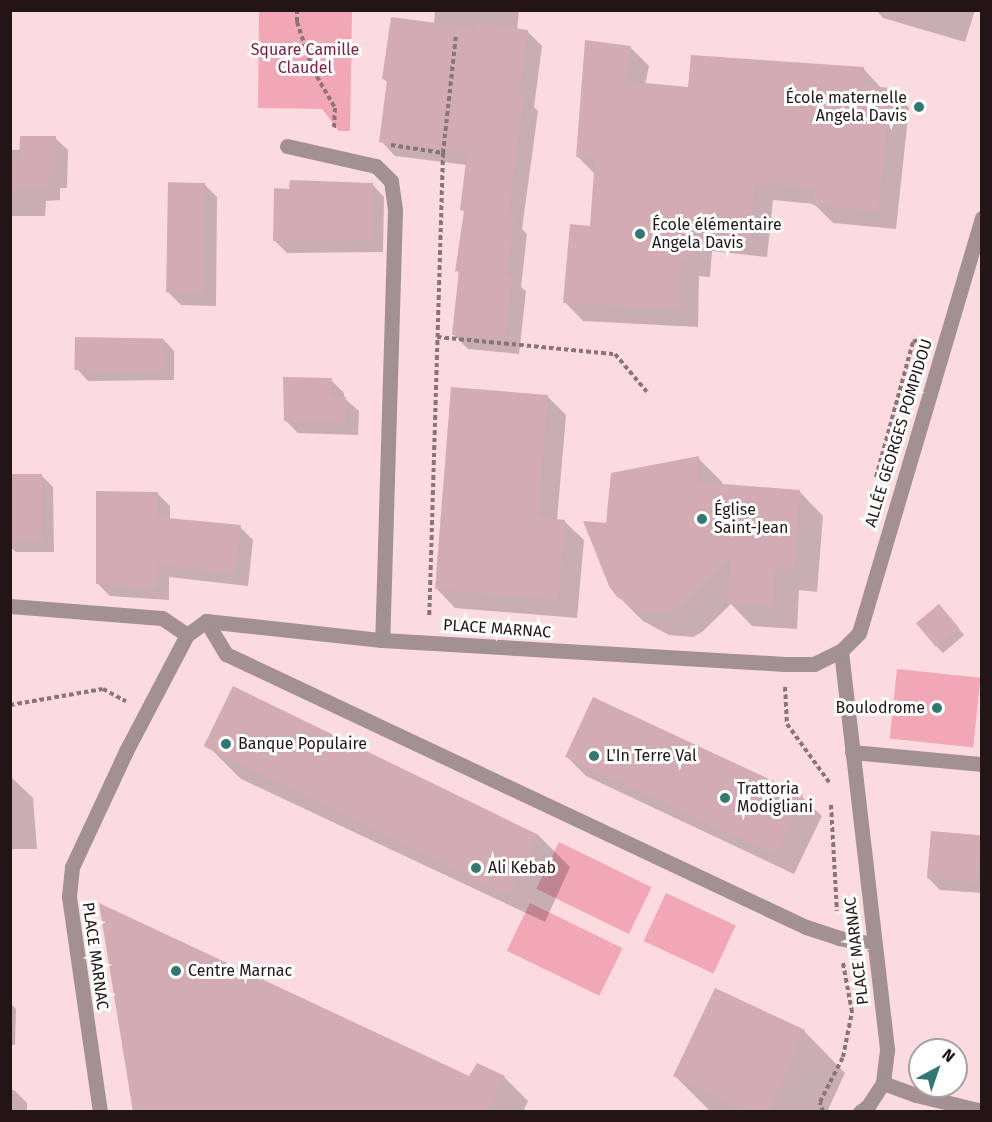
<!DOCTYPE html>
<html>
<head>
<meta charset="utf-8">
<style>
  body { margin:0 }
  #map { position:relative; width:992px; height:1122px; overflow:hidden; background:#fbdae0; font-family:"Fira Sans",sans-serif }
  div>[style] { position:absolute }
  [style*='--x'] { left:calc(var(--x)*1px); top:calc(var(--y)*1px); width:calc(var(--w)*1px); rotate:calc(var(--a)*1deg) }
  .green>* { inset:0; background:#f2a7b6; transform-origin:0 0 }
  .shadow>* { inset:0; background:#0003 }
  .building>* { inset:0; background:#d3acb3; transform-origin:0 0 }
  .path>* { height:4px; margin-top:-2px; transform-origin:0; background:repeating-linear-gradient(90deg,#8b7478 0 4.5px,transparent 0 7.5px) }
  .minor>* { height:15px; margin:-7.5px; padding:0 7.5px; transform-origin:7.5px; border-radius:7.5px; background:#a29093 }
  .dots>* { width:16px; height:16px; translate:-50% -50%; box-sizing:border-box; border:3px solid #fff; border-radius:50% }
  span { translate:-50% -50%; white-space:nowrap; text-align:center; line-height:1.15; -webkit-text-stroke:6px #fff; paint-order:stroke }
  .park-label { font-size:16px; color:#7e1a3b }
  .poi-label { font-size:16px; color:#231517 }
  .right { translate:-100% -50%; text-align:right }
  .left { translate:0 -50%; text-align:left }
  .street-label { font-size:16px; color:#231517 }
  .frame { position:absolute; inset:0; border:12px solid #231517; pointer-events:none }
  .north { position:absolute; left:908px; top:1038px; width:60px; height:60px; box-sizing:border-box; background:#fff; border:2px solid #a7a1a2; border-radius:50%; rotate:40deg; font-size:16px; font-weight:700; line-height:24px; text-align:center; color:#231517 }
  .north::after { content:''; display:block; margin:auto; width:21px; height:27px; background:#317871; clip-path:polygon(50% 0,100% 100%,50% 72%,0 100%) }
</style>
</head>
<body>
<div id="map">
  <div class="green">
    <div style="clip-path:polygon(259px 11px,352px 11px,350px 131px,339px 131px,322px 109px,258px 108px)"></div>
    <div style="left:897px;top:669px;width:84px;height:70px;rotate:6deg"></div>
    <div style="left:559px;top:842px;width:103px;height:52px;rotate:26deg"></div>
    <div style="left:666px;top:893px;width:77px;height:53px;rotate:25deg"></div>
    <div style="left:530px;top:903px;width:103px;height:53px;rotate:26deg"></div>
  </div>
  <div class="shadow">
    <div style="clip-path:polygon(435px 10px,519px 10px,517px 30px,527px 31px,542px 46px,534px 107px,538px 111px,522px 229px,527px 234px,521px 287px,526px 291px,519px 354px,468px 349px,453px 334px,460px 274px,457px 271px,466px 213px,462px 210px,467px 165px,395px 156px,381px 141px,388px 83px,384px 79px,434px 24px)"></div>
    <div style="clip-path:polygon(876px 10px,975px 10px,965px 42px,883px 18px)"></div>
    <div style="clip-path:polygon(630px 47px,649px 66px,645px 85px,690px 89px,863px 68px,881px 88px,891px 89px,909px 108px,896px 229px,833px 223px,814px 204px,773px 200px,767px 257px,712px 251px,710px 277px,699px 276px,698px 327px,583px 321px,565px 302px,591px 227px,595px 174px,577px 156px)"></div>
    <div style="clip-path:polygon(55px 138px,68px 150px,67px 188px,60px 188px,60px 200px,46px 201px,45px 216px,10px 216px,10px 150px,21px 150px)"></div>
    <div style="clip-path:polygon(204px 184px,217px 197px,216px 306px,181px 305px,168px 292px)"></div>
    <div style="clip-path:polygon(372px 184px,384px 197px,383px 252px,287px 253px,274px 240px)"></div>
    <div style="clip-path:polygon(163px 339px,174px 351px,174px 380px,88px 381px,77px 369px)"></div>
    <div style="clip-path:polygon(331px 380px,344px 393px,344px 398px,359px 411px,358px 435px,298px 433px,285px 420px)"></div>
    <div style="clip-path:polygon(547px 396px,566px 415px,557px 520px,564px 521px,584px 540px,577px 618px,455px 608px,436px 588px)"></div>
    <div style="clip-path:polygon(698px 458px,722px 482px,722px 485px,799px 491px,823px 516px,817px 592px,799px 590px,797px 629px,752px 626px,731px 604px,702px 632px,693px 637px,669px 635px,643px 621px,618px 596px,607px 525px)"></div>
    <div style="clip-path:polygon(10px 475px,41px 475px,53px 487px,54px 552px,16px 552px,10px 547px)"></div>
    <div style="clip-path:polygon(157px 493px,170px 506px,170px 520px,240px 527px,253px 540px,248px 586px,169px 577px,169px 600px,110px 596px,97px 583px)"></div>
    <div style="clip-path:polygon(945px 612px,964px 635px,943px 653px,937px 647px)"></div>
    <div style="clip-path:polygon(594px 699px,802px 797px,822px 816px,794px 874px,586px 776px,567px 757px)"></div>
    <div style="clip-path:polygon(209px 747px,538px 835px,570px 867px,545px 922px,241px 779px)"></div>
    <div style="clip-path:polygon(10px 776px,33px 798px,37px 849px,10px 849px)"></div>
    <div style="clip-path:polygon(932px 833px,982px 837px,982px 893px,940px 890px,928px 878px)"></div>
    <div style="clip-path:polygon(10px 1003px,16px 1009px,15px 1045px,10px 1045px)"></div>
    <div style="clip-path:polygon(804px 1031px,845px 1073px,827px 1112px,711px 1112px,675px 1076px)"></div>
    <div style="clip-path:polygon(504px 1077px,528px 1101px,523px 1112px,135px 1112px)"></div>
    <div style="clip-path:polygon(10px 1090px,14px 1090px,27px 1103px,27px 1112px,10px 1112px)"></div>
  </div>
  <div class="building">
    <div style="clip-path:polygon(391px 17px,475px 28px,475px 23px,528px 30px,519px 95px,524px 95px,508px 217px,514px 218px,507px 275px,512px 275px,505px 340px,452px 335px,459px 270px,455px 272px,464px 211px,460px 210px,467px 153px,379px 142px,387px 80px,382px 79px)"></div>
    <div style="clip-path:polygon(585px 40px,631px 46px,624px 81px,688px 87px,691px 55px,864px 67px,862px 85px,891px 88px,878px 211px,813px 205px,814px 188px,755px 182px,749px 239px,694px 233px,692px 259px,681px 258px,680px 309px,563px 303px,570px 224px,590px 226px,595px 158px,576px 157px)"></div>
    <div style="clip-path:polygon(20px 136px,56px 136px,55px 177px,49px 176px,48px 189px,10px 190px,10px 160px,19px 160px)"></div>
    <div style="clip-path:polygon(290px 180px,373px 183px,371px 240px,273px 241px,274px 188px,289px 189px)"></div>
    <div style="left:205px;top:183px;width:110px;height:37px;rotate:91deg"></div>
    <div style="left:75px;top:337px;width:88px;height:33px;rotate:1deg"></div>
    <div style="clip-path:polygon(283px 377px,332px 378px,332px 396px,346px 397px,346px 423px,284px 421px)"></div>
    <div style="clip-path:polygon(451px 387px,548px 395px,538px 517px,565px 520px,558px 600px,435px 589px)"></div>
    <div style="clip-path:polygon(699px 456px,697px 482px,800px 490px,794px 569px,775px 567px,773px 606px,727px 602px,731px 556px,678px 608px,668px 613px,643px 611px,617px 597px,609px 586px,583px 521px,606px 523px,611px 473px)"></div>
    <div style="left:10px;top:474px;width:32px;height:67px"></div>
    <div style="clip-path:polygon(96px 491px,158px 492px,157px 517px,241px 525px,235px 573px,157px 564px,156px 588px,96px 584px)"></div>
    <div style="left:939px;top:604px;width:31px;height:30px;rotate:50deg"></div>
    <div style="left:233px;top:686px;width:339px;height:67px;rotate:26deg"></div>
    <div style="left:593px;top:697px;width:232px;height:66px;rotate:25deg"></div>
    <div style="left:931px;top:831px;width:50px;height:47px;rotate:5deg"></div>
    <div style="clip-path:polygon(99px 903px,469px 1076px,477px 1063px,505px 1076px,486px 1112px,133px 1112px)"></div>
    <div style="clip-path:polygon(715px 988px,805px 1030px,767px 1112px,747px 1112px,673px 1076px)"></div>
  </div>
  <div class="path">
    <div style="--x:297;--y:10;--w:12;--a:90"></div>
    <div style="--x:297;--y:22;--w:51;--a:71.6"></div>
    <div style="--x:313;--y:70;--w:44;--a:59.9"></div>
    <div style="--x:335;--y:108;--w:22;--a:93"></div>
    <div style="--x:391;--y:145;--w:53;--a:8.7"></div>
    <div style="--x:443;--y:153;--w:464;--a:91.7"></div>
    <div style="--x:443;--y:153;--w:118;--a:-83.7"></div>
    <div style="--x:437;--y:337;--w:179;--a:5.5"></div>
    <div style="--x:615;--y:354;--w:50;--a:49.9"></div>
    <div style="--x:876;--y:477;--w:140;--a:-74.7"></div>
    <div style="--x:913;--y:342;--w:9;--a:-27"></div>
    <div style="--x:785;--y:687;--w:37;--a:87"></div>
    <div style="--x:787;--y:724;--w:72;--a:54.1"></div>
    <div style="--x:10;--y:705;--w:94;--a:-9.8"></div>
    <div style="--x:103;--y:689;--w:26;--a:28"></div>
    <div style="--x:831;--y:805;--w:106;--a:86.8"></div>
    <div style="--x:823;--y:1112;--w:10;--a:-107"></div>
    <div style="--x:820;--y:1102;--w:51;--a:-62.9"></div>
    <div style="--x:843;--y:1057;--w:46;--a:-78.7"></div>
    <div style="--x:852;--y:1012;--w:50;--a:-100.4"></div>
  </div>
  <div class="minor">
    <div style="--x:287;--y:146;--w:91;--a:12.7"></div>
    <div style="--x:376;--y:166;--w:21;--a:45"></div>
    <div style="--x:391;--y:181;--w:29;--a:82"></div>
    <div style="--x:395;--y:210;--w:430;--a:91.7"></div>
    <div style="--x:10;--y:606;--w:152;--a:4.5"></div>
    <div style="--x:162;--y:618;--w:30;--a:34"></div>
    <div style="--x:206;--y:621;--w:39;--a:59"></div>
    <div style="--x:226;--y:654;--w:641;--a:25.21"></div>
    <div style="--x:806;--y:927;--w:35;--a:18"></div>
    <div style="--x:839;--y:938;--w:36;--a:10"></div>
    <div style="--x:841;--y:651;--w:402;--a:83.4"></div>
    <div style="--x:887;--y:1050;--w:33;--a:97"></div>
    <div style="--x:883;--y:1083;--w:27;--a:123"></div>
    <div style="--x:868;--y:1106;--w:10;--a:143"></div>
    <div style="--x:852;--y:752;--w:131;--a:5.3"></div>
    <div style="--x:883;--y:1083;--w:35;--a:20"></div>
    <div style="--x:916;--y:1095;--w:68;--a:13.6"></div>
    <div style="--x:100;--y:1112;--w:218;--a:-98.2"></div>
    <div style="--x:69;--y:896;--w:29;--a:-84"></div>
    <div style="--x:72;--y:867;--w:128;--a:-65"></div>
    <div style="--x:126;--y:751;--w:131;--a:-62.3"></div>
    <div style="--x:187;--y:635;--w:24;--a:-36"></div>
    <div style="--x:206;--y:621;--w:177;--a:6.2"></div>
    <div style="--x:382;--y:640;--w:403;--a:3.4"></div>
    <div style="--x:784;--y:664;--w:30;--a:0"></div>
    <div style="--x:814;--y:664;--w:30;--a:-26"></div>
    <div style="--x:841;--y:651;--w:25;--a:-45"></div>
    <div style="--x:859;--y:633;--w:433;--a:-73.5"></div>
  </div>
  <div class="dots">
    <div style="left:919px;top:107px;background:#317871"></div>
    <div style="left:640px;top:234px;background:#317871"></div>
    <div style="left:702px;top:519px;background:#317871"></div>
    <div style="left:937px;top:708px;background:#317871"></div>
    <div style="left:226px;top:744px;background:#317871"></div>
    <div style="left:594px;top:756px;background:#317871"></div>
    <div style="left:725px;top:798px;background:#317871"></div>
    <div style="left:476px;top:868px;background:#317871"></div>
    <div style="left:176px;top:971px;background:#317871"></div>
  </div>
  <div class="park-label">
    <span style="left:305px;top:59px">Square Camille<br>Claudel</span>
  </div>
  <div class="poi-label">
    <span class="right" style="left:907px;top:107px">École maternelle<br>Angela Davis</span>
    <span class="left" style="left:652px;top:234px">École élémentaire<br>Angela Davis</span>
    <span class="left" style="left:714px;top:519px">Église<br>Saint-Jean</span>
    <span class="right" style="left:925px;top:708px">Boulodrome</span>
    <span class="left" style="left:238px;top:744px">Banque Populaire</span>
    <span class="left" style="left:606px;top:756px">L'In Terre Val</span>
    <span class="left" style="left:737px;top:798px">Trattoria<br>Modigliani</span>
    <span class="left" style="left:488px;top:868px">Ali Kebab</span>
    <span class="left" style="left:188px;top:971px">Centre Marnac</span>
  </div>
  <div class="street-label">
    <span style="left:899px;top:433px;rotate:-73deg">ALLÉE GEORGES POMPIDOU</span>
    <span style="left:497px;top:629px;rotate:4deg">PLACE MARNAC</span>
    <span style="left:857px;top:951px;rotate:-97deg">PLACE MARNAC</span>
    <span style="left:95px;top:956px;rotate:82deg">PLACE MARNAC</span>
  </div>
  <div class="frame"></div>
  <div class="north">N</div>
</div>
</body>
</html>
